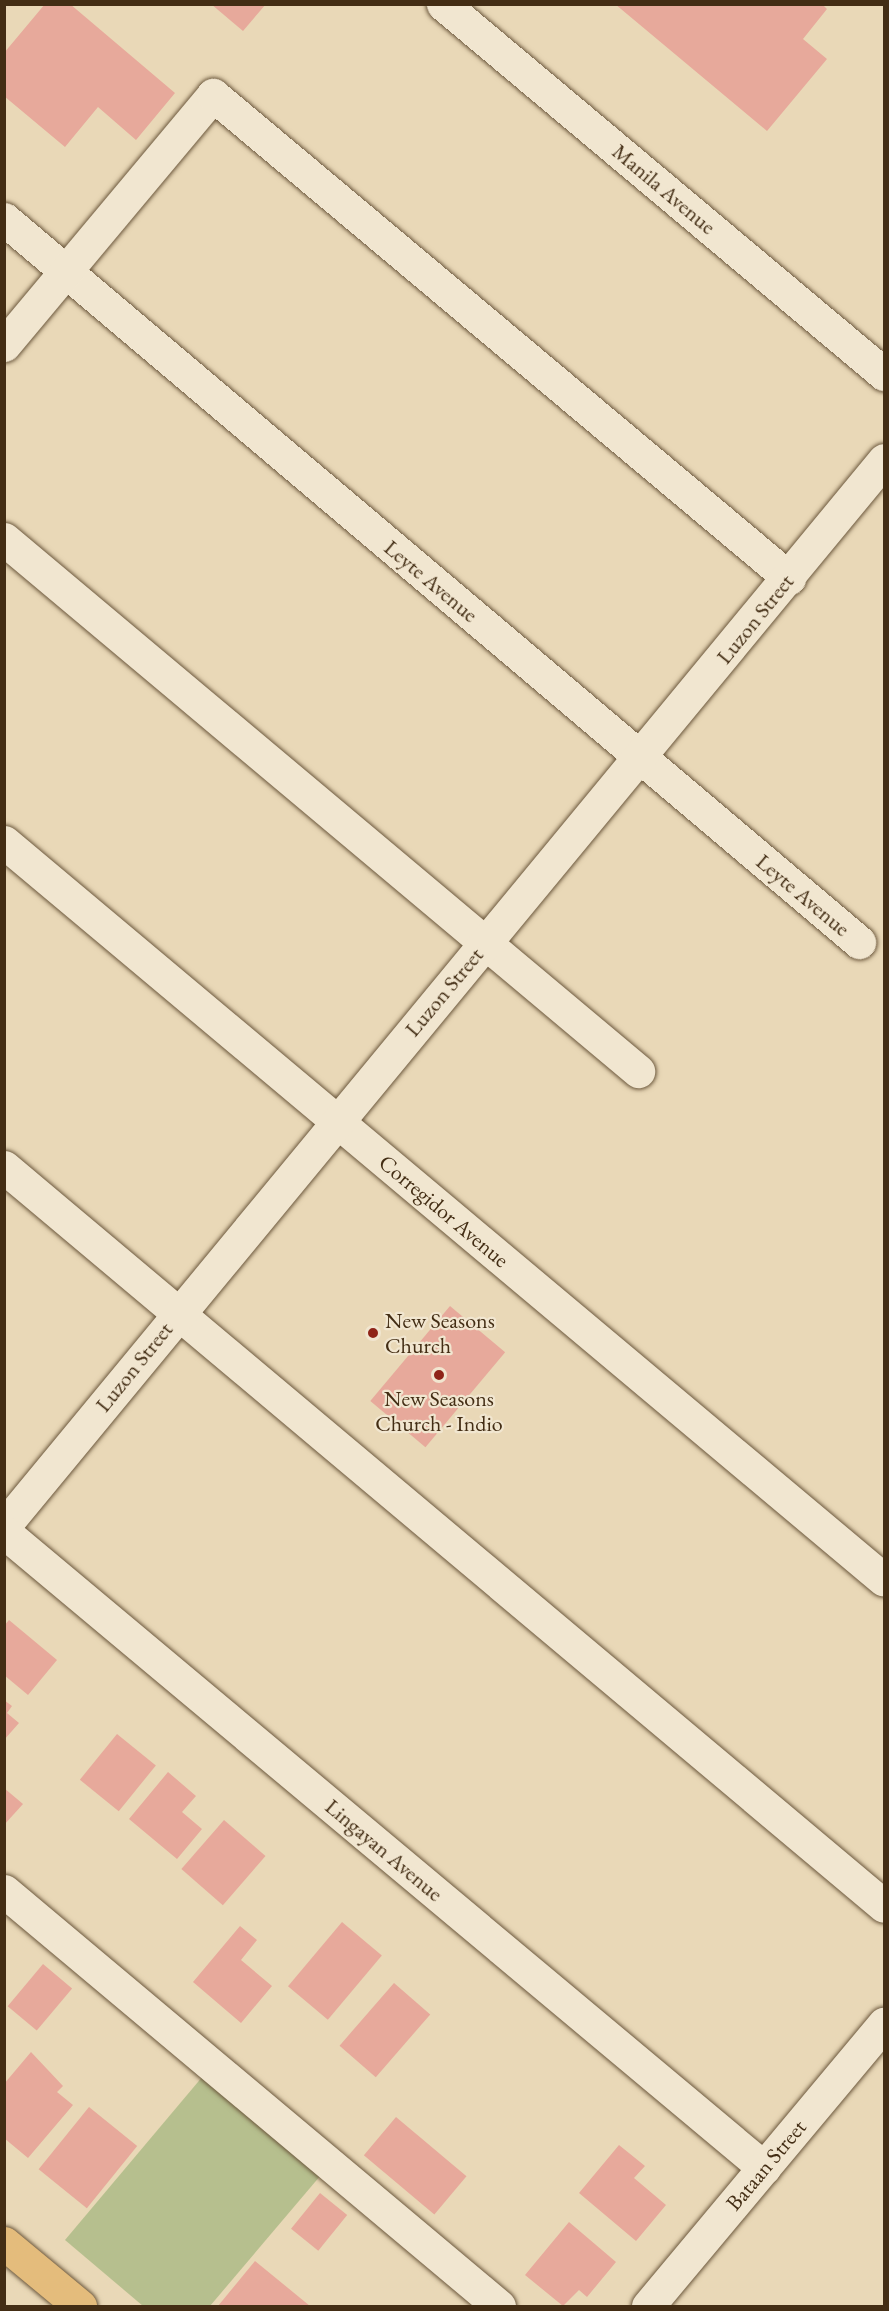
<!DOCTYPE html>
<html>
<head>
<meta charset="utf-8">
<style>
  body { margin:0 }
  #map { position:relative; width:889px; height:2311px; overflow:hidden; background:#e9d8b7; font-family:"EB Garamond",serif }
  div>[style] { position:absolute }
  [style*='--x'] { left:calc(var(--x)*1px); top:calc(var(--y)*1px); width:calc(var(--w)*1px); rotate:calc(var(--a)*1deg) }
  .green>* { inset:0; background:#b6bf8e }
  .building>* { inset:0; background:#e7a99b; transform-origin:0 0 }
  .roads { filter:drop-shadow(0 0 2px #6c583d) drop-shadow(0 0 2px #6c583d) }
  .minor>* { height:33px; margin:-16.5px; padding:0 16.5px; transform-origin:16.5px; border-radius:16.5px; background:#f1e6d0 }
  .major>* { height:33px; margin:-16.5px; padding:0 16.5px; transform-origin:16.5px; border-radius:16.5px; background:#e4bc7c }
  .dots>* { width:16px; height:16px; translate:-50% -50%; box-sizing:border-box; border:3px solid #f1e6d0; border-radius:50% }
  span { translate:-50% -50%; white-space:nowrap; text-align:center; line-height:1.15; -webkit-text-stroke:4.5px #f1e6d0; paint-order:stroke }
  .street-label { font-size:22px; color:#432d14 }
  .poi-label { font-size:22px; color:#432d14 }
  .left { translate:0 -50%; text-align:left }
  .frame { position:absolute; inset:0; border:6px solid #432d14; pointer-events:none }
</style>
</head>
<body>
<div id="map">
  <div class="green">
    <div style="clip-path:polygon(203px 2076px,321px 2175px,210px 2306px,143px 2306px,65px 2240px)"></div>
  </div>
  <div class="building">
    <div style="clip-path:polygon(45px 4px,70px 4px,175px 93px,136px 140px,98px 107px,65px 147px,4px 96px,4px 53px)"></div>
    <div style="clip-path:polygon(211px 4px,266px 4px,243px 31px)"></div>
    <div style="clip-path:polygon(615px 4px,822px 4px,827px 9px,803px 39px,827px 59px,767px 131px)"></div>
    <div style="left:450px;top:1306px;width:72px;height:124px;rotate:40deg"></div>
    <div style="clip-path:polygon(9px 1620px,57px 1660px,28px 1695px,4px 1675px,4px 1626px)"></div>
    <div style="clip-path:polygon(4px 1700px,12px 1706px,7px 1713px,19px 1723px,4px 1740px)"></div>
    <div style="left:117px;top:1734px;width:50px;height:59px;rotate:39deg"></div>
    <div style="clip-path:polygon(168px 1772px,196px 1796px,182px 1812px,202px 1829px,177px 1859px,129px 1819px)"></div>
    <div style="clip-path:polygon(4px 1788px,23px 1804px,4px 1825px)"></div>
    <div style="left:224px;top:1820px;width:55px;height:65px;rotate:41deg"></div>
    <div style="left:342px;top:1922px;width:52px;height:84px;rotate:40deg"></div>
    <div style="clip-path:polygon(240px 1926px,257px 1940px,241px 1960px,272px 1986px,241px 2023px,193px 1982px)"></div>
    <div style="left:43px;top:1964px;width:38px;height:55px;rotate:40deg"></div>
    <div style="left:394px;top:1983px;width:48px;height:83px;rotate:41deg"></div>
    <div style="clip-path:polygon(31px 2052px,63px 2086px,57px 2092px,73px 2105px,28px 2158px,4px 2138px,4px 2084px)"></div>
    <div style="left:89px;top:2107px;width:62px;height:80px;rotate:39deg"></div>
    <div style="left:396px;top:2117px;width:92px;height:50px;rotate:40deg"></div>
    <div style="clip-path:polygon(619px 2145px,645px 2166px,634px 2178px,666px 2205px,636px 2241px,579px 2193px)"></div>
    <div style="left:320px;top:2193px;width:35px;height:46px;rotate:39deg"></div>
    <div style="clip-path:polygon(569px 2222px,616px 2262px,587px 2297px,579px 2290px,563px 2306px,525px 2275px)"></div>
    <div style="clip-path:polygon(255px 2261px,310px 2306px,218px 2306px)"></div>
  </div>
  <div class="roads">
    <div class="minor">
      <div style="--x:443;--y:4;--w:576;--a:40"></div>
      <div style="--x:4;--y:219;--w:1120;--a:40.22"></div>
      <div style="--x:4;--y:345;--w:326;--a:-50.1"></div>
      <div style="--x:213;--y:95;--w:752;--a:39.98"></div>
      <div style="--x:4;--y:539;--w:828;--a:40"></div>
      <div style="--x:4;--y:842;--w:1148;--a:39.98"></div>
      <div style="--x:4;--y:1167;--w:1149;--a:40.02"></div>
      <div style="--x:4;--y:1526;--w:1382;--a:-50.46"></div>
      <div style="--x:4;--y:1532;--w:991;--a:39.92"></div>
      <div style="--x:4;--y:1891;--w:646;--a:39.98"></div>
      <div style="--x:648;--y:2306;--w:368;--a:-50.1"></div>
    </div>
    <div class="major">
      <div style="--x:4;--y:2243;--w:99;--a:39.7"></div>
    </div>
  </div>
  <div class="dots">
    <div style="left:373px;top:1333px;background:#8f2418"></div>
    <div style="left:439px;top:1375px;background:#8f2418"></div>
  </div>
  <div class="street-label">
    <span style="left:664px;top:189px;rotate:40deg">Manila Avenue</span>
    <span style="left:431px;top:581px;rotate:40deg">Leyte Avenue</span>
    <span style="left:755px;top:619px;rotate:-51deg">Luzon Street</span>
    <span style="left:803px;top:895px;rotate:40deg">Leyte Avenue</span>
    <span style="left:444px;top:992px;rotate:-50deg">Luzon Street</span>
    <span style="left:444px;top:1211px;rotate:40deg">Corregidor Avenue</span>
    <span style="left:134px;top:1367px;rotate:-51deg">Luzon Street</span>
    <span style="left:384px;top:1850px;rotate:40deg">Lingayan Avenue</span>
    <span style="left:766px;top:2165px;rotate:-50deg">Bataan Street</span>
  </div>
  <div class="poi-label">
    <span class="left" style="left:385px;top:1333px">New Seasons<br>Church</span>
    <span style="left:439px;top:1411px">New Seasons<br>Church - Indio</span>
  </div>
  <div class="frame"></div>
</div>
</body>
</html>
